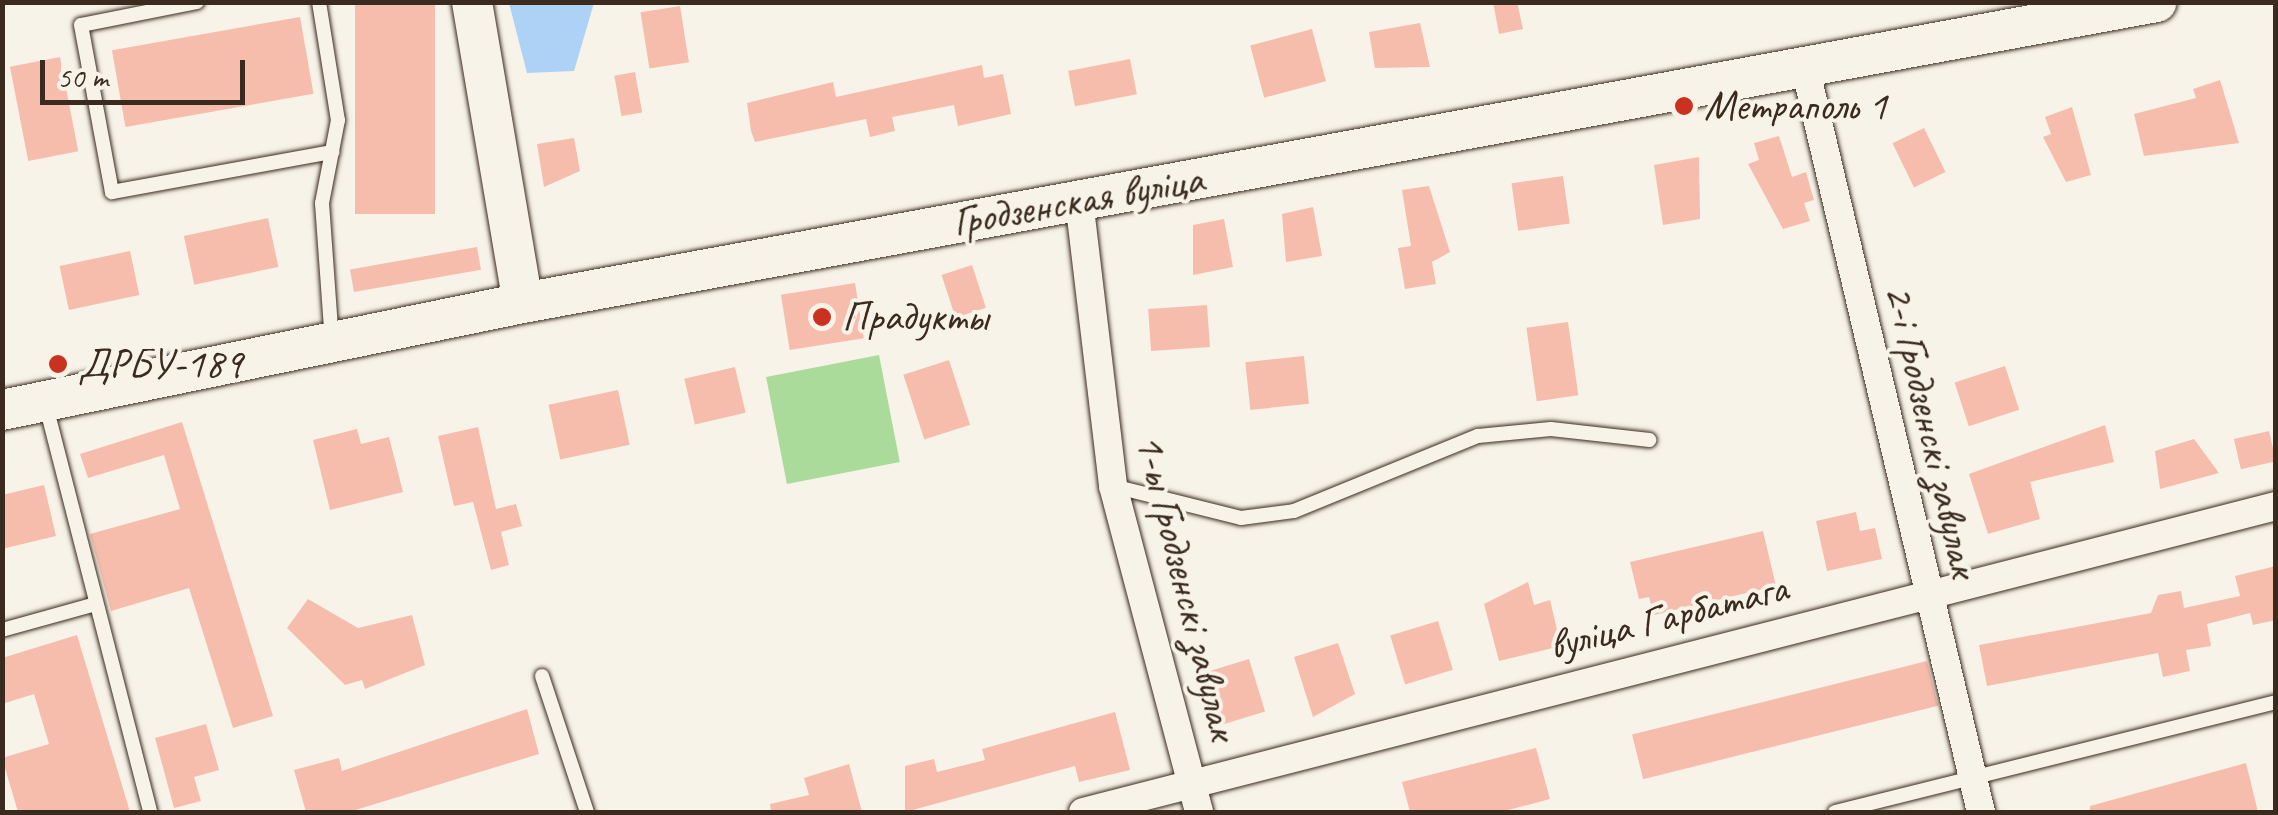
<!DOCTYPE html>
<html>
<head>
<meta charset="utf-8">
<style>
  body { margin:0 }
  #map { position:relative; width:2278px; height:815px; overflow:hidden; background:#f7f3e8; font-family:Caveat,sans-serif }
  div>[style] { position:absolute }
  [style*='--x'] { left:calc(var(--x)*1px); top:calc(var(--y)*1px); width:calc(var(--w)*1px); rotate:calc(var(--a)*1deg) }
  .green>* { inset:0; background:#abdb9a; transform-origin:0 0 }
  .water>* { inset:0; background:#aed2f6 }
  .building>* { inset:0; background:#f6bdad; transform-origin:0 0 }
  .roads { filter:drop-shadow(0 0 2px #3b2a1e) drop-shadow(0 0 2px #3b2a1e) }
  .lane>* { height:14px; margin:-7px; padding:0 7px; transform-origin:7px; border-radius:7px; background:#f7f3e8 }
  .street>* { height:28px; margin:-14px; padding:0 14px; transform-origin:14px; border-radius:14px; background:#f7f3e8 }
  .secondary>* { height:40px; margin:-20px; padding:0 20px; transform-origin:20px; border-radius:20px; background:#f7f3e8 }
  .dots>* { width:28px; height:28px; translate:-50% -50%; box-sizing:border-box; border:5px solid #f7f3e8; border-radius:50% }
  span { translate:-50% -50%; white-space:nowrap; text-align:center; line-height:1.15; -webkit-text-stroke:8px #f7f3e8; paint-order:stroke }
  .poi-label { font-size:42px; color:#3b2a1e }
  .left { translate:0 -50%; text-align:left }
  .street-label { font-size:42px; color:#3b2a1e }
  .frame { position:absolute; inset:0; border:5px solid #3b2a1e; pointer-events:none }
  .scale { position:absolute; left:40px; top:60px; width:205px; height:45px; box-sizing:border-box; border:5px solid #3b2a1e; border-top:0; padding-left:12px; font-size:30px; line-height:35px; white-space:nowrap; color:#3b2a1e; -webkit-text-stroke:8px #f7f3e8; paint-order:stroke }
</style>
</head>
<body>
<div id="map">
  <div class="green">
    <div style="left:879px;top:355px;width:109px;height:115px;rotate:79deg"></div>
  </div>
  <div class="water">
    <div style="clip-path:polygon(509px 3px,594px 3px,574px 71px,527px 73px)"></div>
  </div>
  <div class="building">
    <div style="left:355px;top:2px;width:80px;height:212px"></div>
    <div style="clip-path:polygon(1493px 2px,1517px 2px,1523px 29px,1499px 34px)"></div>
    <div style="left:680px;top:6px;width:57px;height:40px;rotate:81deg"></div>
    <div style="left:300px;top:17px;width:78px;height:191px;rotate:80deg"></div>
    <div style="clip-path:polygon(1420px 23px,1430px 67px,1375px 68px,1369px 32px)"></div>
    <div style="left:1312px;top:29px;width:54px;height:64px;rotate:75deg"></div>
    <div style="left:60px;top:57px;width:96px;height:51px;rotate:79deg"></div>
    <div style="left:1130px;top:59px;width:36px;height:63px;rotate:79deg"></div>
    <div style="clip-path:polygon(982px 65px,984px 78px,1003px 74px,1011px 114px,958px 126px,954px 105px,892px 117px,895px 131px,870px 137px,866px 119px,755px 142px,751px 131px,747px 103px,833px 82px,836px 97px)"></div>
    <div style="left:635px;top:72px;width:41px;height:21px;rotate:80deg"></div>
    <div style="clip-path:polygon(2220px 80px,2239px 143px,2144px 156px,2134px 114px,2196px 98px,2193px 89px)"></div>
    <div style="clip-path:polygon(2072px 107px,2091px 175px,2066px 182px,2043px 137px,2051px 134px,2045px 117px)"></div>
    <div style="left:1924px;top:128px;width:49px;height:35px;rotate:64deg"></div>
    <div style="clip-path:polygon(1779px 136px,1792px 177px,1806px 172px,1814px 200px,1804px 203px,1810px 221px,1783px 229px,1748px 164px,1759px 160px,1754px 143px)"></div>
    <div style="clip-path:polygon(574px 138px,580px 171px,544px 187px,537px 144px)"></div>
    <div style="clip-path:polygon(1699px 157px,1700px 219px,1663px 225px,1654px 165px)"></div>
    <div style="left:1563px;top:176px;width:48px;height:52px;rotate:82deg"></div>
    <div style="clip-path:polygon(1429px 186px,1450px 252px,1432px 262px,1436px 284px,1405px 289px,1398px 248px,1411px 246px,1402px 190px)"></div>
    <div style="clip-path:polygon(1313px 207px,1322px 256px,1286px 262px,1282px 214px)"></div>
    <div style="left:268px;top:218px;width:50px;height:86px;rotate:78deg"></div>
    <div style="clip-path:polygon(1224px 219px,1233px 267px,1193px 275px,1193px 225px)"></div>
    <div style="left:477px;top:247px;width:23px;height:129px;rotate:80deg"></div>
    <div style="left:130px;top:251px;width:45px;height:72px;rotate:78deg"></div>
    <div style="left:972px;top:265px;width:45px;height:32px;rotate:72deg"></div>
    <div style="left:855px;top:283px;width:56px;height:75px;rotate:81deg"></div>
    <div style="left:1207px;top:305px;width:42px;height:59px;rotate:86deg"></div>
    <div style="left:1568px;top:322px;width:74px;height:42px;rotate:82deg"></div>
    <div style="left:1304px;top:356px;width:48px;height:59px;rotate:84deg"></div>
    <div style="left:949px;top:360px;width:68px;height:48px;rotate:72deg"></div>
    <div style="left:2005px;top:366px;width:46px;height:53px;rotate:72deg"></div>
    <div style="left:735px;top:367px;width:47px;height:52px;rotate:77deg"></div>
    <div style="left:618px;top:390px;width:56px;height:71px;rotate:78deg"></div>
    <div style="clip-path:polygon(182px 422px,273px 716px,233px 728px,189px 588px,111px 611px,90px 534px,180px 509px,164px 455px,88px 478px,80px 454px)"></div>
    <div style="clip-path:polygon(2105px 425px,2114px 462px,2030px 482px,2040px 519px,1988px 534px,1969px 474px)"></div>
    <div style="clip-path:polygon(478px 427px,496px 509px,516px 504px,522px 526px,501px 532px,509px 565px,491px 570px,473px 502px,454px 506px,438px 436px)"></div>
    <div style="clip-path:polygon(357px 429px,361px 444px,389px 437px,403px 492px,330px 510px,313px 440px)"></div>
    <div style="left:2269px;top:431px;width:31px;height:36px;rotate:77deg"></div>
    <div style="clip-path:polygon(2194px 439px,2219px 473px,2160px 489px,2155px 451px)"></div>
    <div style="clip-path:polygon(44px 485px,56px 536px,2px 549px,2px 495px)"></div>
    <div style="clip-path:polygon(1856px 512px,1860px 531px,1875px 528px,1882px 559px,1827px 571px,1816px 521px)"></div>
    <div style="clip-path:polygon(1763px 531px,1776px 586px,1654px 615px,1649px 597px,1639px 599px,1630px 562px)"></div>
    <div style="clip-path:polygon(2276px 566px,2276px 620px,2253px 625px,2250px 613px,2207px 624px,2211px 646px,2186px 650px,2190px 671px,2163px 677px,2158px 653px,1987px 686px,1979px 645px,2151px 613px,2158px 595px,2181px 591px,2184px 608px,2240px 596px,2235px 576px)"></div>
    <div style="clip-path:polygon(1528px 582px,1534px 605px,1550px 600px,1561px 646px,1499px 661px,1484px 604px)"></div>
    <div style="clip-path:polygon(308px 599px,358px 628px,412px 615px,425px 665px,365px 689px,362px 680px,345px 685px,287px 628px)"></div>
    <div style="left:1438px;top:621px;width:51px;height:50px;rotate:73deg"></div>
    <div style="clip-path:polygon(77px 635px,130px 812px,18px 812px,2px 758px,49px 744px,34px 694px,2px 704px,2px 658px)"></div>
    <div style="clip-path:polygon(1338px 643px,1355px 694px,1313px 717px,1294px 657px)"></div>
    <div style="left:1249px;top:659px;width:55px;height:47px;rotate:73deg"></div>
    <div style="left:1927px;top:661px;width:46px;height:304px;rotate:76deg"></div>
    <div style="clip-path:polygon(527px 709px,539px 754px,349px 812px,306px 812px,294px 770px,339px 758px,342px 771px)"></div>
    <div style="clip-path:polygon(1115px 712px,1130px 770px,1079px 782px,1075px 766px,905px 812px,905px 766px,934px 759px,937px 772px,985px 760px,982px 749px)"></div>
    <div style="clip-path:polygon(206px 724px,219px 770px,194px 777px,201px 801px,174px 808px,155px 738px)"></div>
    <div style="clip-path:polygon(1536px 748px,1550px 799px,1501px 812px,1410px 812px,1402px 782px)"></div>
    <div style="clip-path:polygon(2246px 763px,2258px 812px,2090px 812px,2090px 806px)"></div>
    <div style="clip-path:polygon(849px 764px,862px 812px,771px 812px,770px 804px,809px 795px,804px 778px)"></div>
  </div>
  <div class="roads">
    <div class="lane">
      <div style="--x:197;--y:2;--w:118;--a:168.8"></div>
      <div style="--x:81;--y:25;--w:170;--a:79.5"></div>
      <div style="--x:112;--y:192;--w:224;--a:-10.3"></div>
      <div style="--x:319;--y:2;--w:120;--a:80.9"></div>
      <div style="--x:338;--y:120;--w:85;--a:100.9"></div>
      <div style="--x:322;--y:203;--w:138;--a:85.9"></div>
      <div style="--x:45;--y:402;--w:423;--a:75.6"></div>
      <div style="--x:1113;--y:486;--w:132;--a:14"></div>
      <div style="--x:1241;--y:518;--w:53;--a:-7.5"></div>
      <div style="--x:1294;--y:511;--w:199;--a:-22.2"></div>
      <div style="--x:1478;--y:436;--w:73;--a:-5.5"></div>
      <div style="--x:1551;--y:429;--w:99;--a:6.4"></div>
      <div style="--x:2;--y:630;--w:93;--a:-15.5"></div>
      <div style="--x:542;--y:676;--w:143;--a:71.7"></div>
      <div style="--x:1835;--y:812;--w:455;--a:-14"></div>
    </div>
    <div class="street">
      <div style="--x:1805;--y:67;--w:766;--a:76.71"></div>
      <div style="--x:1079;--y:200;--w:288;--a:83.2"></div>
      <div style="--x:1113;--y:486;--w:337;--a:75.2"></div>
      <div style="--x:1083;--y:812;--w:1232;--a:-14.39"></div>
    </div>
    <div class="secondary">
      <div style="--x:472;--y:2;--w:305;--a:80.4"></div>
      <div style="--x:2;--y:410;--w:532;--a:-11.61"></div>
      <div style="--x:523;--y:303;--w:1661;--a:-10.44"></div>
    </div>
  </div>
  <div class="dots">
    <div style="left:1684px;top:106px;background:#c8321e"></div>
    <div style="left:822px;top:317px;background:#c8321e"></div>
    <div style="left:58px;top:364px;background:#c8321e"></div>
  </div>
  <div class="poi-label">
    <span class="left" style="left:1704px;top:106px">Метраполь 1</span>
    <span class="left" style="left:842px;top:317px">Прадукты</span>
    <span class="left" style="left:78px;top:364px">ДРБУ-189</span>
  </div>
  <div class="street-label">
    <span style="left:1078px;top:201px;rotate:-10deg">Гродзенская вуліца</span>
    <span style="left:1931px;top:431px;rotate:77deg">2-і Гродзенскі завулак</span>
    <span style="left:1186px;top:587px;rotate:76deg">1-ы Гродзенскі завулак</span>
    <span style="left:1668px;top:617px;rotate:-14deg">вуліца Гарбатага</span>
  </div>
  <div class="frame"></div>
  <div class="scale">50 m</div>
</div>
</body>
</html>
